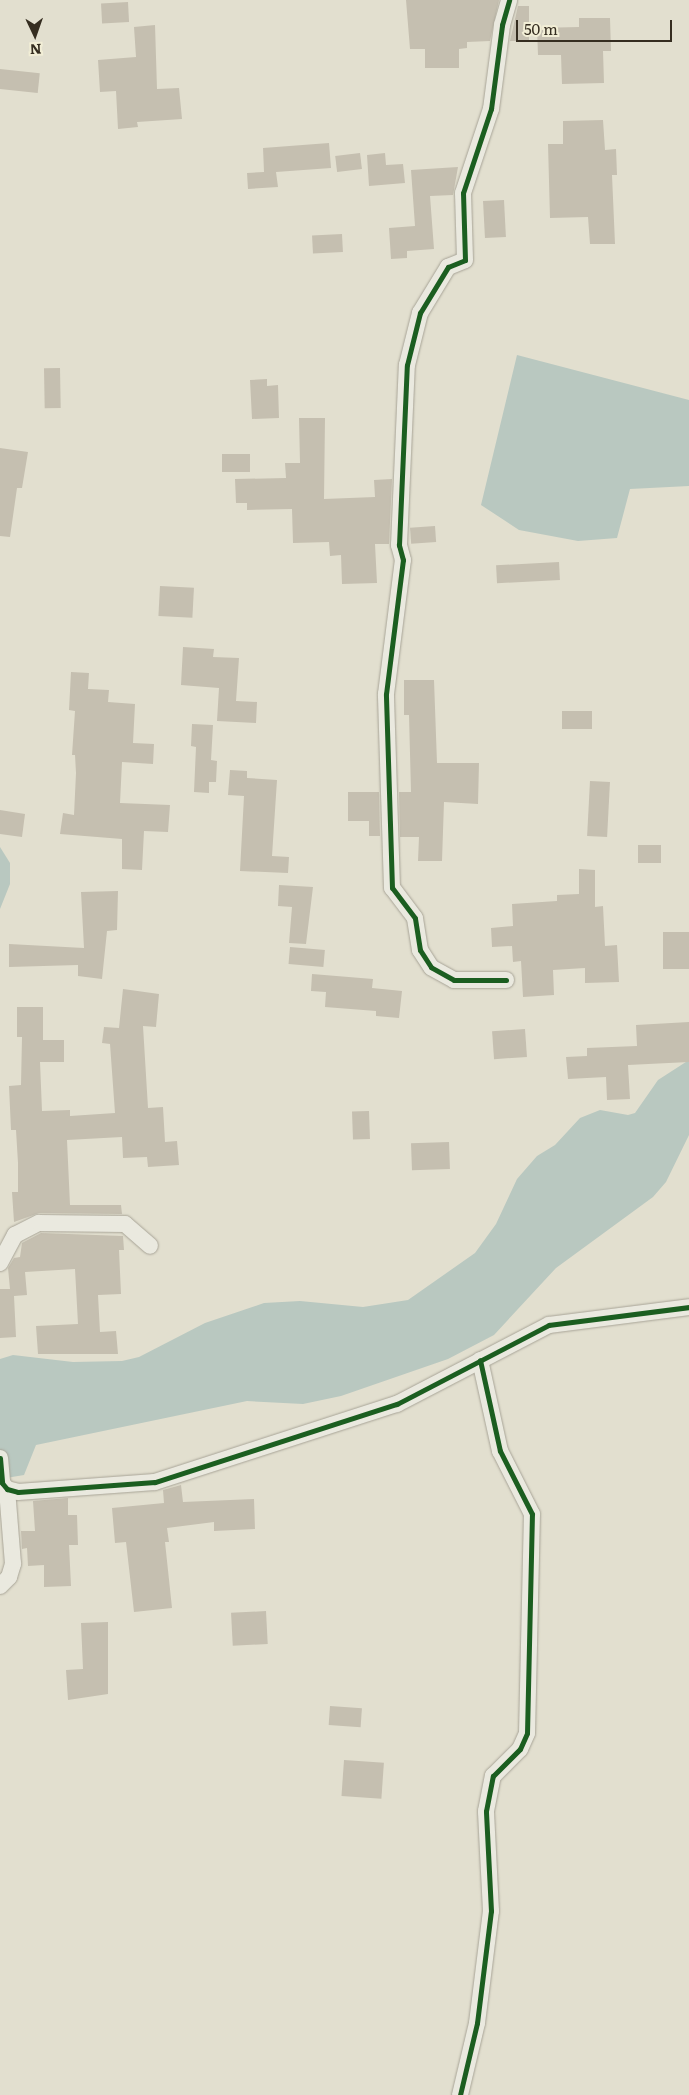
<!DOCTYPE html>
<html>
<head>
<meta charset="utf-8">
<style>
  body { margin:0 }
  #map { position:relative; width:689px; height:2095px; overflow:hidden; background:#e2dfcf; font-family:Literata,serif }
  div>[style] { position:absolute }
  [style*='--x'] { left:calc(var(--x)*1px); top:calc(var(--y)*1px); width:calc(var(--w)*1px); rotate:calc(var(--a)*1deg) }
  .water>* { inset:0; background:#b9c8c0 }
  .building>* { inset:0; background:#c5bfb0; transform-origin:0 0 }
  .roads { filter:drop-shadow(0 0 1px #a8a497) drop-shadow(0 0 1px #a8a497) }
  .street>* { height:16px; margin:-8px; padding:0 8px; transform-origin:8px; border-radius:8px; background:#eae9df }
  .cycleway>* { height:5px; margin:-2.5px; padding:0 2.5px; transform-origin:2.5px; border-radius:2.5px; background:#1b5e20 }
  span { translate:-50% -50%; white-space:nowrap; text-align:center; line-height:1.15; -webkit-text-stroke:4px #f2eed6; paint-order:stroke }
  .north { position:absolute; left:10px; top:10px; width:50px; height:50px; -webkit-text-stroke:4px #f2eed6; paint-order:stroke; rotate:177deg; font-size:14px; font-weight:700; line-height:20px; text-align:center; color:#352d20 }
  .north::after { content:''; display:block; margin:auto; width:18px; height:22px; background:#352d20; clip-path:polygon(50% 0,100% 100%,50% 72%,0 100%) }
  .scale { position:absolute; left:516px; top:20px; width:156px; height:22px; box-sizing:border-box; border:2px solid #352d20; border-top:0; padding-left:6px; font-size:15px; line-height:18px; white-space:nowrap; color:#352d20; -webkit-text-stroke:4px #f2eed6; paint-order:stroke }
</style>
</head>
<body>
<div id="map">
  <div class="water">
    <div style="clip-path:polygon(517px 355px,689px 400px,689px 486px,630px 489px,617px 538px,578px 541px,519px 530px,481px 505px)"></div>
    <div style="clip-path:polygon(0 847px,10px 863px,10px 884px,0 909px)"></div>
    <div style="clip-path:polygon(689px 1060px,689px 1135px,666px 1182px,653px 1197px,556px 1268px,494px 1335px,448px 1359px,341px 1396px,303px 1404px,247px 1401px,36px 1445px,24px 1475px,0 1479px,0 1359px,13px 1355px,73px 1362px,122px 1361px,139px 1357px,205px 1323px,264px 1303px,300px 1301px,363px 1307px,408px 1300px,475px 1253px,496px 1224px,517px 1179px,537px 1156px,555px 1145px,580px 1118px,600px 1110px,628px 1115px,635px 1113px,658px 1080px)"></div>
  </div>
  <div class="building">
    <div style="clip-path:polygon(406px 0,499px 0,490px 41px,467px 42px,467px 48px,459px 49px,459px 68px,425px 68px,425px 49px,410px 49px)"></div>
    <div style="left:128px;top:2px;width:20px;height:27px;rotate:87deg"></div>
    <div style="clip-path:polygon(518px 6px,529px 6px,529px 41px,510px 41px)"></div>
    <div style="clip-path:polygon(579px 18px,610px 18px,611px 51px,603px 51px,604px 83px,562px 84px,561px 55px,538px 55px,537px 28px,579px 27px)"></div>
    <div style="clip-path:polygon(155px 25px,157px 89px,179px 88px,182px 119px,137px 122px,138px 127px,118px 129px,116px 91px,100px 92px,98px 60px,136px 57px,134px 27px)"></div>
    <div style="left:0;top:69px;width:40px;height:20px;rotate:6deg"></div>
    <div style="clip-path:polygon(603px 120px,605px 150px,616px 149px,617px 175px,612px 175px,615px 244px,590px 244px,588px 217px,550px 218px,548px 144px,563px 144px,563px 121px)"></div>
    <div style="clip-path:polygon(329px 143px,331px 168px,276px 172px,278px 187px,248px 189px,247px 173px,264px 172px,263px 148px)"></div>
    <div style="left:360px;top:153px;width:16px;height:25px;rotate:83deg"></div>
    <div style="clip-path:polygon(385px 153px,386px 165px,403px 164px,405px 183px,369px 186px,367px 155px)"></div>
    <div style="clip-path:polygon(458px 167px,453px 195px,430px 196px,434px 249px,407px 251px,407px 258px,391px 259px,389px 228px,415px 226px,411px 170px)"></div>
    <div style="left:504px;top:200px;width:37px;height:21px;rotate:87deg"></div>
    <div style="left:342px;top:234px;width:18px;height:30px;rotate:87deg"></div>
    <div style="left:60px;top:368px;width:40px;height:16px;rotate:89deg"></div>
    <div style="clip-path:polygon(267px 379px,267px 386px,278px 385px,279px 418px,252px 419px,250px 380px)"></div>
    <div style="clip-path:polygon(299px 418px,325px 418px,324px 499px,375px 497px,374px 480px,392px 479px,389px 544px,375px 544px,377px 583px,342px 584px,341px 555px,330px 556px,329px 542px,293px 543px,292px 509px,247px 510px,247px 503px,236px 503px,235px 479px,286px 478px,285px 463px,300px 463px)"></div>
    <div style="clip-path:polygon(0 448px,28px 452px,22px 488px,17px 488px,10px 537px,0 536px)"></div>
    <div style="left:250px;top:454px;width:18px;height:28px;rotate:90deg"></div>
    <div style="left:435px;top:526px;width:16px;height:25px;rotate:86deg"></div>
    <div style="left:559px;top:562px;width:18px;height:63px;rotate:87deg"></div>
    <div style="left:160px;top:586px;width:34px;height:30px;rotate:3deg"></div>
    <div style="clip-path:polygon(183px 647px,214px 649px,213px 657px,239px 658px,236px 701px,257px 702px,256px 723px,217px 721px,219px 688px,181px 685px)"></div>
    <div style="clip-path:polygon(71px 672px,89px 673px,88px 689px,109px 690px,108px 702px,135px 704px,133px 743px,154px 744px,153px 764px,122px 762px,120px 803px,170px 805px,168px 832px,144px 831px,142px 870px,122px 869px,122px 839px,60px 834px,63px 813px,74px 815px,76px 773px,75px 755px,72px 755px,75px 711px,69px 710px)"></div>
    <div style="clip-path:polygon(404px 680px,434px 680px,437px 763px,479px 763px,478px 804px,444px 802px,442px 861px,418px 861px,419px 837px,400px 837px,399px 792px,411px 792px,409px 715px,404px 715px)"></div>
    <div style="left:562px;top:711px;width:30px;height:18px"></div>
    <div style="clip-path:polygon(192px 724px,213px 725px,211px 760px,217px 761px,216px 782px,209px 782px,209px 793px,194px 792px,196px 747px,191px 746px)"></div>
    <div style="clip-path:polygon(230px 770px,247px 771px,247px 778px,277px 780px,272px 856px,289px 857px,288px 873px,240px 871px,244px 796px,228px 795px)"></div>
    <div style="left:590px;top:781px;width:20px;height:55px;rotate:3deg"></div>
    <div style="clip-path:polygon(348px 792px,379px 792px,380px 836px,369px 836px,369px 821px,348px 821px)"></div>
    <div style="clip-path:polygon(0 810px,25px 814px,22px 837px,0 834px)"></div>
    <div style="left:638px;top:845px;width:23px;height:18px"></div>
    <div style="clip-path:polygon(579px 869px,595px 870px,595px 907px,603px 906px,605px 946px,617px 945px,619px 982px,585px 983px,585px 968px,553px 970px,554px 995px,523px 997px,521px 961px,513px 962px,512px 946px,492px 947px,491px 928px,513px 926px,512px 904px,557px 901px,557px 895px,579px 894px)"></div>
    <div style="clip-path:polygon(279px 885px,313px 887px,306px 944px,289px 943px,292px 907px,278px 906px)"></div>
    <div style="clip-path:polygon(118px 891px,117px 930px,107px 931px,102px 979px,78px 976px,78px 965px,9px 967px,9px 944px,84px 948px,81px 892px)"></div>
    <div style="left:689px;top:932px;width:37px;height:26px;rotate:90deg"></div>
    <div style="left:290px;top:947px;width:35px;height:17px;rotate:5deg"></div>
    <div style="clip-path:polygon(312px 974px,373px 979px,372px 988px,402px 991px,399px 1018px,376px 1016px,376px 1011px,325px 1007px,326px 992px,311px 991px)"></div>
    <div style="clip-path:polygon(123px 989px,159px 994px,156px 1027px,143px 1026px,148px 1108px,163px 1107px,165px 1142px,177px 1141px,179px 1165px,148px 1167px,147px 1157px,123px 1158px,122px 1137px,67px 1140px,70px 1205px,121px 1205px,122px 1214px,39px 1213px,14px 1222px,12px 1192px,18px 1192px,18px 1163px,16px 1130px,11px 1130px,9px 1086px,21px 1085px,22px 1037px,17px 1037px,17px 1007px,43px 1007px,43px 1040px,64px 1040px,64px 1062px,40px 1062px,42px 1111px,70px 1110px,70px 1116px,115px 1113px,110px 1044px,102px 1043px,104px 1027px,119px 1028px)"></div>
    <div style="clip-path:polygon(689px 1022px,689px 1062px,628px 1065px,630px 1099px,607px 1100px,606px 1077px,568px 1079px,566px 1057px,587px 1056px,587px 1048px,637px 1046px,636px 1025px)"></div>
    <div style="left:525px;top:1029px;width:28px;height:33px;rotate:86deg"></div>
    <div style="left:369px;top:1111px;width:28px;height:17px;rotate:88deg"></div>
    <div style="left:449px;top:1142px;width:27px;height:38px;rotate:88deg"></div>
    <div style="clip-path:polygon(41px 1233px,123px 1236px,124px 1250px,119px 1250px,121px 1294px,98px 1295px,100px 1332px,116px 1331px,118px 1354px,38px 1354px,36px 1326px,78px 1324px,75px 1269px,25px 1272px,27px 1295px,14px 1296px,16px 1337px,0 1338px,0 1289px,10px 1289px,8px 1268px,14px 1258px,20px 1257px,22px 1243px)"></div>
    <div style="clip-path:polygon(181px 1485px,183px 1502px,254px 1499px,255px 1529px,214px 1531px,214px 1522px,167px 1528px,169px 1542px,165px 1542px,172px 1608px,134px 1612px,126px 1542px,115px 1543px,112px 1508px,164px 1503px,163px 1490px)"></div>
    <div style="clip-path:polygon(68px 1498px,68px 1515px,77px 1515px,78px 1545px,69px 1545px,71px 1586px,44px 1587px,44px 1565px,28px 1566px,27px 1548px,22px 1549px,21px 1531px,35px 1531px,33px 1501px)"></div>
    <div style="left:266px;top:1611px;width:33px;height:35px;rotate:87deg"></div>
    <div style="clip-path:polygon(108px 1622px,108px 1694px,68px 1700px,66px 1670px,83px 1669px,81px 1623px)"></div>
    <div style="left:330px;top:1706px;width:32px;height:19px;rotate:4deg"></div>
    <div style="left:344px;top:1760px;width:40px;height:36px;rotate:4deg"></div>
  </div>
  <div class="roads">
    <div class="street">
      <div style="--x:506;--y:980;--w:52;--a:180"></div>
      <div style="--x:454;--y:980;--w:26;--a:-151"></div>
      <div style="--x:431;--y:967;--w:20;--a:-123"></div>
      <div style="--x:420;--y:950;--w:32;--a:-99"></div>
      <div style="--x:415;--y:918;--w:38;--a:-127"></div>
      <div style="--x:392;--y:888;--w:194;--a:-91.8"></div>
      <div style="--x:386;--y:694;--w:135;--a:-82.8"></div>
      <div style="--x:403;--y:560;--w:16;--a:-105"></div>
      <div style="--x:399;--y:545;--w:180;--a:-87.5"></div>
      <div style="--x:407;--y:365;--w:54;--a:-76"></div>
      <div style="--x:420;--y:313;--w:54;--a:-58.7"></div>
      <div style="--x:448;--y:267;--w:18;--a:-22"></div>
      <div style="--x:465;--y:260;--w:67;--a:-91.7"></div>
      <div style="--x:463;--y:193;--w:89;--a:-71.6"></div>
      <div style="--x:491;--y:109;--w:85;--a:-82.5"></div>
      <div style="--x:502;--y:25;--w:26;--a:-74"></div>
      <div style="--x:0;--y:1263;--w:32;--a:-62"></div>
      <div style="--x:15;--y:1235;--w:27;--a:-27"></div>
      <div style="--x:39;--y:1223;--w:86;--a:0.7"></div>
      <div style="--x:125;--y:1224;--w:33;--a:41"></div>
      <div style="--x:0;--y:1458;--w:25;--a:85"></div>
      <div style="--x:2;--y:1483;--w:8;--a:50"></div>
      <div style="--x:7;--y:1489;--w:11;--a:15"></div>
      <div style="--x:18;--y:1492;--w:137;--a:-4.2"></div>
      <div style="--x:155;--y:1482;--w:254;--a:-17.9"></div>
      <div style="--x:397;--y:1404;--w:171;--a:-27.5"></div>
      <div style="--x:549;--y:1325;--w:141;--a:-7.3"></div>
      <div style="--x:0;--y:1586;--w:13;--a:-45"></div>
      <div style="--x:9;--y:1577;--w:14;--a:-73"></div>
      <div style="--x:13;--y:1564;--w:75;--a:-94.6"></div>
      <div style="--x:460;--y:2095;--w:74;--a:-76.7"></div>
      <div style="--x:477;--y:2023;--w:113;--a:-82.9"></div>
      <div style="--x:491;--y:1911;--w:100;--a:-92.9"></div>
      <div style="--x:486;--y:1811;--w:36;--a:-79"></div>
      <div style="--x:493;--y:1776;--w:38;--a:-45"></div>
      <div style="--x:520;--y:1749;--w:17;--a:-66"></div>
      <div style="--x:527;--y:1733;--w:219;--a:-88.7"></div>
      <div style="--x:532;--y:1514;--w:71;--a:-116.9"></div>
      <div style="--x:500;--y:1451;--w:93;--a:-102.4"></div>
    </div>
  </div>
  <div class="cycleway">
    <div style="--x:506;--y:980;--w:52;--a:180"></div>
    <div style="--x:454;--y:980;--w:26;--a:-151"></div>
    <div style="--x:431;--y:967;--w:20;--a:-123"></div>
    <div style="--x:420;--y:950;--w:32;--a:-99"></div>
    <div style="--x:415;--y:918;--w:38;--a:-127"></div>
    <div style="--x:392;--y:888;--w:194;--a:-91.8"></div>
    <div style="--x:386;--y:694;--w:135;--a:-82.8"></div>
    <div style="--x:403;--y:560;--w:16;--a:-105"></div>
    <div style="--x:399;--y:545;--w:180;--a:-87.5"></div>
    <div style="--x:407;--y:365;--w:54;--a:-76"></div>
    <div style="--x:420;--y:313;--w:54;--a:-58.7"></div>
    <div style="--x:448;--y:267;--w:18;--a:-22"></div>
    <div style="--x:465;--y:260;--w:67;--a:-91.7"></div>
    <div style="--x:463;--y:193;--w:89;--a:-71.6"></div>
    <div style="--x:491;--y:109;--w:85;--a:-82.5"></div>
    <div style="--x:502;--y:25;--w:26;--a:-74"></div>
    <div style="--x:0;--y:1458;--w:25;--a:85"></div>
    <div style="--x:2;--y:1483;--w:8;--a:50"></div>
    <div style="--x:7;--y:1489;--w:11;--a:15"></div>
    <div style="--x:18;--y:1492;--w:137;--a:-4.2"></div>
    <div style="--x:155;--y:1482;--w:254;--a:-17.9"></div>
    <div style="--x:397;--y:1404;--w:171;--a:-27.5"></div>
    <div style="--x:549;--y:1325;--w:141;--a:-7.3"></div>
    <div style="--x:460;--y:2095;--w:74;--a:-76.7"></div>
    <div style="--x:477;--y:2023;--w:113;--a:-82.9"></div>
    <div style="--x:491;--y:1911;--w:100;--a:-92.9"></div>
    <div style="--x:486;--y:1811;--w:36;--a:-79"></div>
    <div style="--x:493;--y:1776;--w:38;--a:-45"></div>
    <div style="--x:520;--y:1749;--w:17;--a:-66"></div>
    <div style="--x:527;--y:1733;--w:219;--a:-88.7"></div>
    <div style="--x:532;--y:1514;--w:71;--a:-116.9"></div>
    <div style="--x:500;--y:1451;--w:93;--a:-102.4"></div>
  </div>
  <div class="north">N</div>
  <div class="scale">50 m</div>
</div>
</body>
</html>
